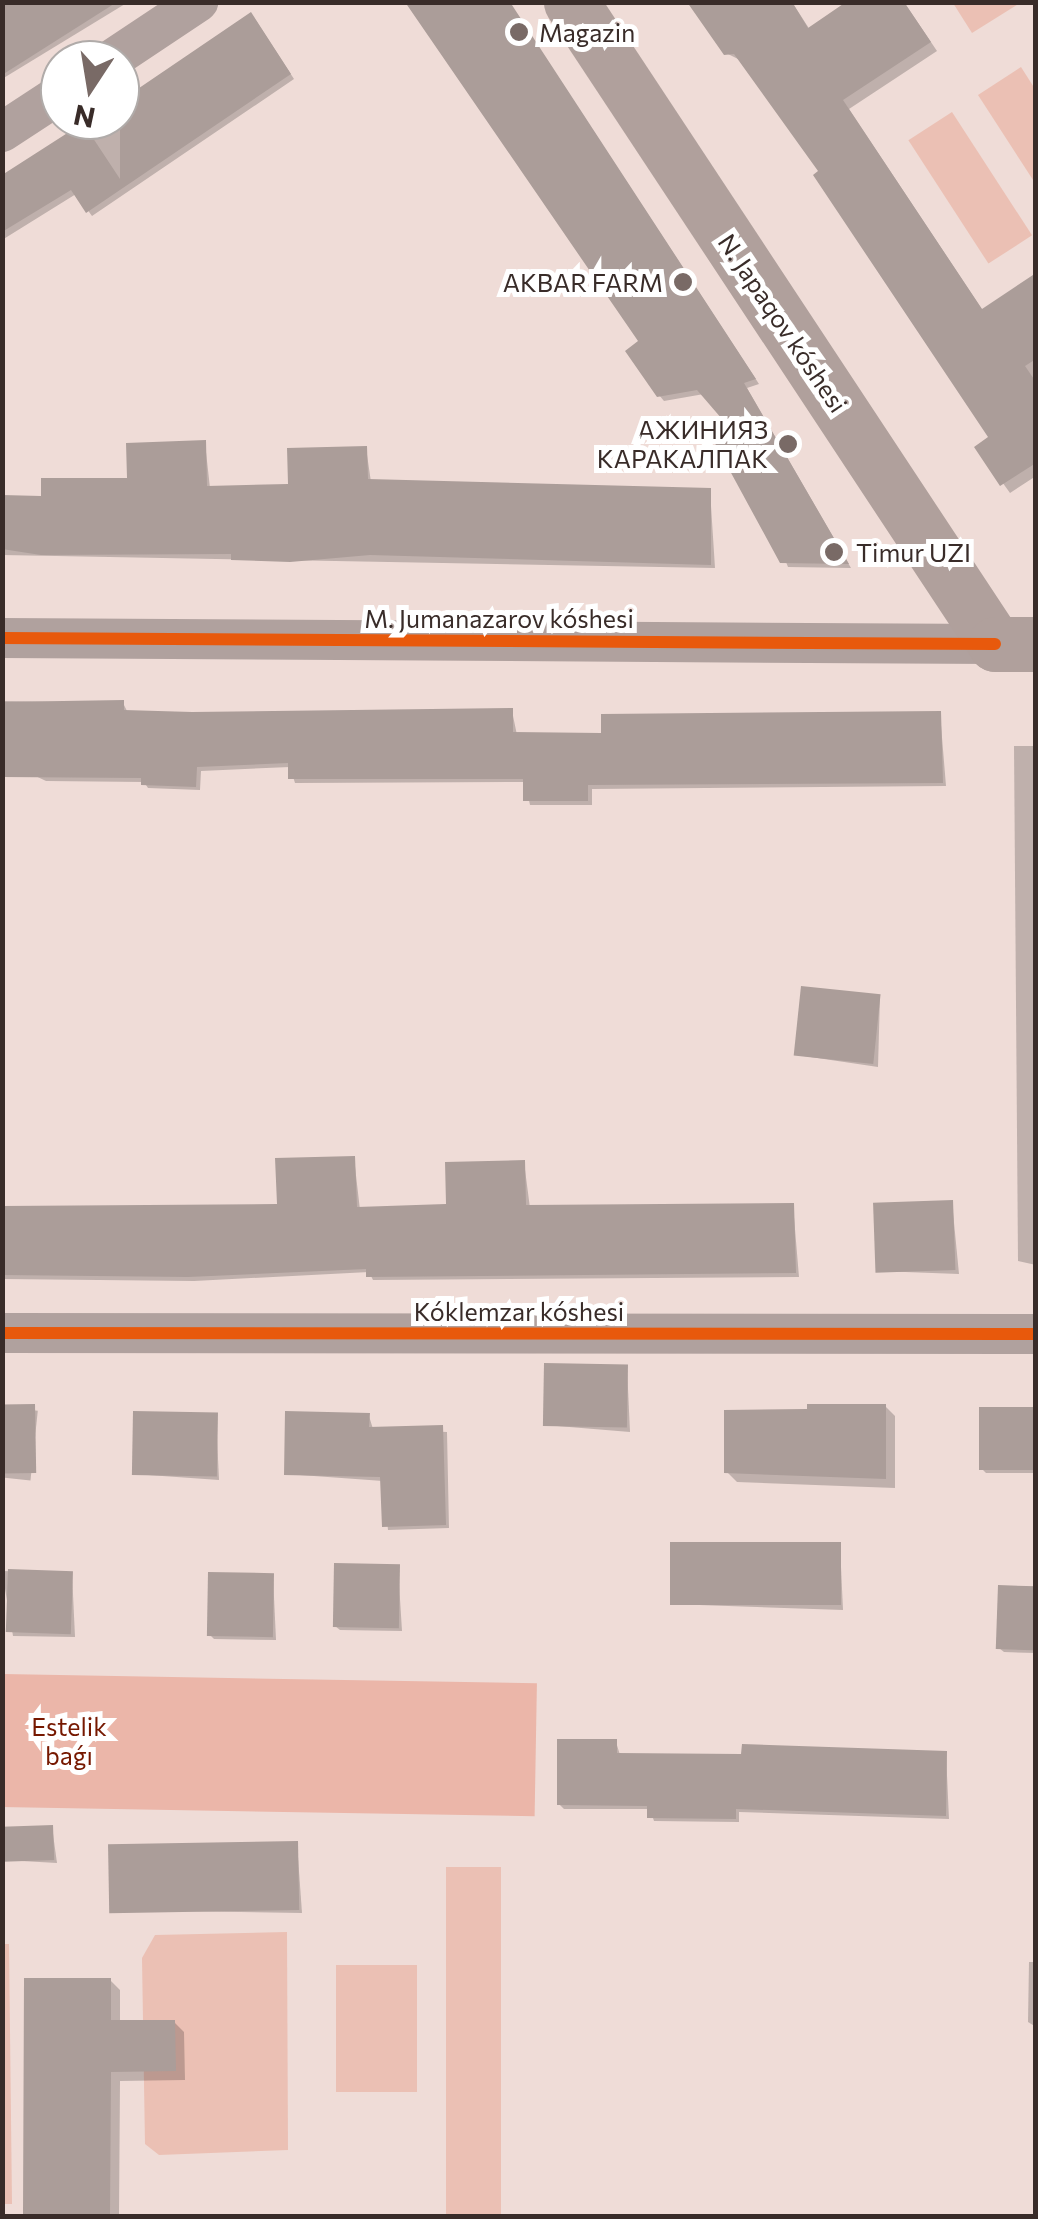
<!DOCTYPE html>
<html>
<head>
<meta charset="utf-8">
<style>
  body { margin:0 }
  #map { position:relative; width:1038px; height:2219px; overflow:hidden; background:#efdcd7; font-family:Commissioner,sans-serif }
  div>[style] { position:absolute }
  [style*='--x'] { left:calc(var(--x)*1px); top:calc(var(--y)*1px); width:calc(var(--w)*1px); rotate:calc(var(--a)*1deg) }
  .green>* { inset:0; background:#ebc0b4; transform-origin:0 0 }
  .forest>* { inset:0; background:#ebb6a9; transform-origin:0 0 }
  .shadow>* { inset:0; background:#0003; transform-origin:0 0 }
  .building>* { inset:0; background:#ab9d99; transform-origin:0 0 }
  .minor>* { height:40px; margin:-20px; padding:0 20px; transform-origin:20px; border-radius:20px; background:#b0a19e }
  .secondary>* { height:55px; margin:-27.5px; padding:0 27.5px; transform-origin:27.5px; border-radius:27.5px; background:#b0a09c }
  .cycleway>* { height:12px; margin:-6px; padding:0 6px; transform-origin:6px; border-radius:6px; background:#e8590c }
  .dots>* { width:28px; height:28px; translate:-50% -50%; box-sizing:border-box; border:5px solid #fff; border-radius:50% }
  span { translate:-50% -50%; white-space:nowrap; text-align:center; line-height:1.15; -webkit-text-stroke:10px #fff; paint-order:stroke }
  .poi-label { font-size:25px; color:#392c29 }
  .left { translate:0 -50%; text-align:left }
  .right { translate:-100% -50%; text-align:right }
  .street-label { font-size:25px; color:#392c29 }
  .park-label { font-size:25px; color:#761800 }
  .frame { position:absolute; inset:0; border:5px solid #392c29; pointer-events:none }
  .north { position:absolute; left:40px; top:40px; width:100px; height:100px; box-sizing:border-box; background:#fff; border:2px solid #b0aba9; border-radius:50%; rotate:192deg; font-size:28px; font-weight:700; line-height:40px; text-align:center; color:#392c29 }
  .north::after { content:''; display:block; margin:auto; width:35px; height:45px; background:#796a66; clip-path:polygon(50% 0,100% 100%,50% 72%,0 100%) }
</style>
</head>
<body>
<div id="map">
  <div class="green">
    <div style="clip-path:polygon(953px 3px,1020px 3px,972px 33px)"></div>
    <div style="clip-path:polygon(1021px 67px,1035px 89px,1035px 183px,978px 95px)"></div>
    <div style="left:952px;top:112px;width:147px;height:52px;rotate:57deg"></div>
    <div style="left:501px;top:1867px;width:349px;height:55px;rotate:90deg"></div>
    <div style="clip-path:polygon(287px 1932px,288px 2150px,159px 2155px,145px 2144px,142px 1958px,155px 1935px)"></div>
    <div style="clip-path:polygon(3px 1944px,9px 1944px,12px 2204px,3px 2204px)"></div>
    <div style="left:336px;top:1965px;width:81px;height:127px"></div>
  </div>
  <div class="forest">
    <div style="left:3px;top:1674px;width:534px;height:133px;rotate:1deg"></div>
  </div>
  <div class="shadow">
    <div style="clip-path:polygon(2px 2px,124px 2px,125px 4px,2px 79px)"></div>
    <div style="clip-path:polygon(509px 2px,759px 384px,747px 388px,851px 568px,788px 567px,732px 427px,704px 394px,664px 401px,659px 395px)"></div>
    <div style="clip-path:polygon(792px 2px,810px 30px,904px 2px,937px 51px,849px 109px,983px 311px,1036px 276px,1036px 476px,1010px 493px,977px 447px,992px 438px,822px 172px,742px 61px,726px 53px)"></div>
    <div style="clip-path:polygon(255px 19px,294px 79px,92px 216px,76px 194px,2px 240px,2px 183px,95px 120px,120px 120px,120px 103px)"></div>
    <div style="clip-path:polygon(205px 443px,210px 488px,290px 487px,366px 448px,371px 482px,710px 490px,715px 568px,2px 555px,2px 498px,43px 499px,129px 481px)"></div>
    <div style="clip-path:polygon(2px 701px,123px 703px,128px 713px,512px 711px,517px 735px,604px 736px,940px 713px,946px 786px,592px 789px,592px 805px,530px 805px,525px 782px,295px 783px,290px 767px,201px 771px,200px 790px,148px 788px,144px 782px,46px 781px,2px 760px)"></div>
    <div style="clip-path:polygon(1014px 746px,1036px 746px,1036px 1265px,1018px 1261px)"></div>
    <div style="clip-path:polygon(880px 996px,878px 1067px,797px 1055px)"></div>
    <div style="clip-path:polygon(354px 1158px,360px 1210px,449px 1207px,524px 1162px,530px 1208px,793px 1205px,799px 1277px,373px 1280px,369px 1272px,194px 1281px,2px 1279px,2px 1209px,279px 1207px)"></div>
    <div style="clip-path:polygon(952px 1202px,959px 1274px,878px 1271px)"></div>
    <div style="clip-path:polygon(627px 1367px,630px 1432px,545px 1425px)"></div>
    <div style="clip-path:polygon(885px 1406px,895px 1416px,895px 1488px,737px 1482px,727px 1472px)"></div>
    <div style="left:2px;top:1407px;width:36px;height:70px;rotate:6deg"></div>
    <div style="clip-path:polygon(1036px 1412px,1036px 1473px,986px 1473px,982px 1469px)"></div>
    <div style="clip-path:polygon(216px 1415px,219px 1480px,134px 1474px)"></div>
    <div style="clip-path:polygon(369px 1416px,373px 1429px,447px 1432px,449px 1528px,388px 1530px,383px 1481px,286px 1474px)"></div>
    <div style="clip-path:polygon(840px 1545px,843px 1610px,670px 1604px)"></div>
    <div style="clip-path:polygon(398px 1567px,402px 1631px,340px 1630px,335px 1626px)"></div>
    <div style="clip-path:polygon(2px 1571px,72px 1573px,75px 1637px,13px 1636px)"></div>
    <div style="clip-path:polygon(273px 1576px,276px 1640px,214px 1639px,210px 1635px)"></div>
    <div style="clip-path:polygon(1036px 1589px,1036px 1653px,1004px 1652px,999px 1648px)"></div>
    <div style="clip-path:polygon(616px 1742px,620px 1755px,946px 1753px,949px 1819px,739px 1812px,739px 1822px,654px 1821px,650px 1809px,564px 1809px,559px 1804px)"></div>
    <div style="clip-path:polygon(52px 1827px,57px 1863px,4px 1860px)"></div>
    <div style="clip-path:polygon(297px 1843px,302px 1913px,111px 1910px)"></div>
    <div style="clip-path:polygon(1029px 1962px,1036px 1962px,1036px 2027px,1028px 2022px)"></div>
    <div style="clip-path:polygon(26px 1980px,110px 1980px,120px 1990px,120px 2023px,174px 2022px,184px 2032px,185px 2080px,120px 2081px,119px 2216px,25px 2216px)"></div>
  </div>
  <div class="building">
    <div style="clip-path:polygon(2px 2px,117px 2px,2px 75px)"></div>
    <div style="clip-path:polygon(405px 2px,510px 2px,756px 379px,744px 383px,849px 564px,780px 563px,711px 436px,728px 426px,697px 390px,657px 397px,625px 351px,638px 341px)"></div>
    <div style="clip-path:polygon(687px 2px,792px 2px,808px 28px,846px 2px,904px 2px,931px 42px,843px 100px,982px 309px,1036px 273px,1036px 359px,1025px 366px,1036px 382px,1036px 463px,1000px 486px,974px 447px,988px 437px,813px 175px,818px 171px,734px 54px,724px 55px)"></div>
    <div style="clip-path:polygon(251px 12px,291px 74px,86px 213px,71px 190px,2px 232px,2px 175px,83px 123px,120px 179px,120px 101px)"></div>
    <div style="clip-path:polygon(206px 440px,207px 486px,288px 484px,287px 448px,367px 446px,368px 479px,711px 488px,711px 565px,370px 555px,290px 562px,231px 560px,231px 554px,41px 555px,2px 549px,2px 495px,41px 496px,41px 478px,127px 478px,126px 443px)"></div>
    <div style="clip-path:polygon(124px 700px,124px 710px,192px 712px,513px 708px,513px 732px,601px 733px,601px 714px,941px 711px,943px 783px,588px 785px,588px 801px,523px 801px,523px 779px,288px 779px,288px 763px,197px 767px,196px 787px,141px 785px,141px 778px,2px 777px,2px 702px)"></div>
    <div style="left:801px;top:986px;width:80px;height:70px;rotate:6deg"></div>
    <div style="clip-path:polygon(355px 1156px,357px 1207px,446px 1204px,445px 1162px,525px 1160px,526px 1205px,794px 1203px,796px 1273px,366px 1277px,366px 1269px,188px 1277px,2px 1275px,2px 1206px,277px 1204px,275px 1158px)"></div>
    <div style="left:953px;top:1200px;width:70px;height:80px;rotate:88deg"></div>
    <div style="left:544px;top:1363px;width:84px;height:63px;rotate:1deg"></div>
    <div style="left:35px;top:1404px;width:69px;height:33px;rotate:89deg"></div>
    <div style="clip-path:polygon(807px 1404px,886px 1404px,886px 1479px,724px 1473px,724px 1410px,807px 1409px)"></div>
    <div style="left:979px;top:1407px;width:57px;height:63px"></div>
    <div style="left:133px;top:1411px;width:85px;height:64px;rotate:1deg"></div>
    <div style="clip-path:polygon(285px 1411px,370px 1413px,369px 1427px,443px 1425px,446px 1525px,382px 1527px,380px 1477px,284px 1475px)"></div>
    <div style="left:670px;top:1542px;width:171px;height:63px"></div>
    <div style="left:334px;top:1563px;width:66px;height:64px;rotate:1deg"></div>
    <div style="left:8px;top:1569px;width:65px;height:63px;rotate:2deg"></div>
    <div style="left:208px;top:1572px;width:66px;height:64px;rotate:1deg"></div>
    <div style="left:998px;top:1585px;width:38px;height:64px;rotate:2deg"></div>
    <div style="clip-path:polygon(557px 1739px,617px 1739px,617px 1753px,741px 1754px,742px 1744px,947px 1751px,946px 1816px,736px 1809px,736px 1819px,647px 1818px,647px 1806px,557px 1805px)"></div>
    <div style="left:53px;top:1825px;width:35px;height:51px;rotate:88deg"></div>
    <div style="left:298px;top:1841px;width:69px;height:190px;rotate:89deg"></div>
    <div style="clip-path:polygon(24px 1978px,111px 1978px,111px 2020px,175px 2020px,176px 2071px,111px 2072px,110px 2216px,23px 2216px)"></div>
  </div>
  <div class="minor">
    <div style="--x:111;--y:60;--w:105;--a:-33.7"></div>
    <div style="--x:2;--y:132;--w:69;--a:-33.2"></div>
    <div style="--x:2;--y:638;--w:993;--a:0.35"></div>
    <div style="--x:2;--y:1333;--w:1034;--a:0.06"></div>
  </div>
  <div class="secondary">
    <div style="--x:571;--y:2;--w:769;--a:56.56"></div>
    <div style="--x:995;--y:644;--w:41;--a:0"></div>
  </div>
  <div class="cycleway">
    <div style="--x:2;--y:638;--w:993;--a:0.35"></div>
    <div style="--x:2;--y:1333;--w:1034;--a:0.06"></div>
  </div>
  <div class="dots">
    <div style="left:519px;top:32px;background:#796a66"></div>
    <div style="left:683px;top:282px;background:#796a66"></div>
    <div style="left:788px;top:444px;background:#796a66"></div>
    <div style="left:834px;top:552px;background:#796a66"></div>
  </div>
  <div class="poi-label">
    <span class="left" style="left:539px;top:32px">Magazin</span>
    <span class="right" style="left:663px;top:282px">AKBAR FARM</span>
    <span class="right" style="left:768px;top:444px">АЖИНИЯЗ<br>КАРАКАЛПАК</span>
    <span class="left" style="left:856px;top:552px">Timur UZI</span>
  </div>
  <div class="street-label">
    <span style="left:783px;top:323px;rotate:56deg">N. Japaqov kóshesi</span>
    <span style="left:499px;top:618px">M. Jumanazarov kóshesi</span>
    <span style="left:519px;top:1311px">Kóklemzar kóshesi</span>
  </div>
  <div class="park-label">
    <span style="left:69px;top:1741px">Estelik<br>baǵı</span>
  </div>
  <div class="frame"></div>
  <div class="north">N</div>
</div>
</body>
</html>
